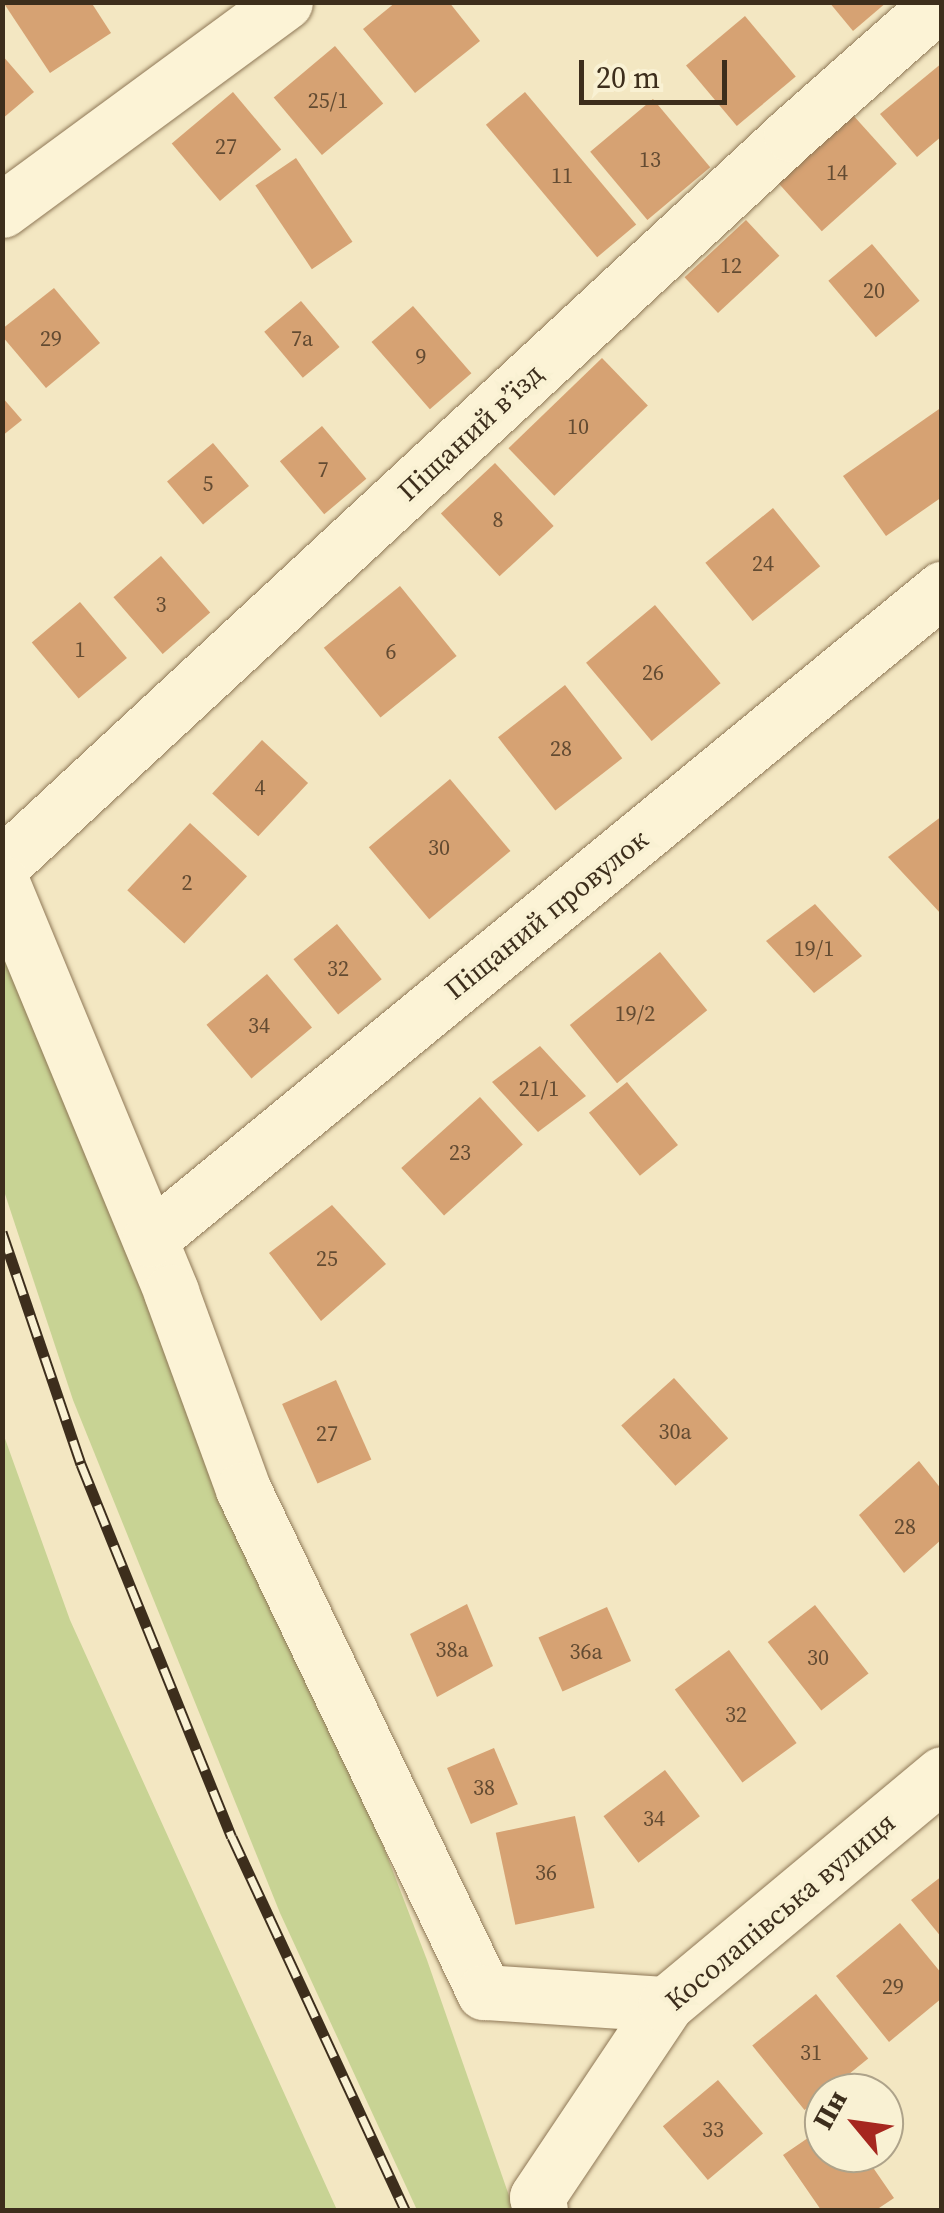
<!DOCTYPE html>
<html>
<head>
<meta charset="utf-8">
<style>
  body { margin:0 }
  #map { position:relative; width:944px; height:2213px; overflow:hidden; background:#f3e7c2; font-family:"Source Serif 4",serif }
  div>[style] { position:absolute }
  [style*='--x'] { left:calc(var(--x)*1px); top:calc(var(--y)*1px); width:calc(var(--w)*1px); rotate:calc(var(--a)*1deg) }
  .green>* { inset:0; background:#c8d394 }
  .building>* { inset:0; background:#d6a273; transform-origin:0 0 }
  .roads { filter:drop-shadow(0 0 2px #8f7857) drop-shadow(0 0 2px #8f7857) }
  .minor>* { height:55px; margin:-27.5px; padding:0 27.5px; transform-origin:27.5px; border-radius:27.5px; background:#fcf3d6 }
  .rail>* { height:11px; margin-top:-5.5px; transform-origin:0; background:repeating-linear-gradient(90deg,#f9f1d3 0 22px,#3d2e1c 0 44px); box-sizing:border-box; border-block:2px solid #3d2e1c }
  span { translate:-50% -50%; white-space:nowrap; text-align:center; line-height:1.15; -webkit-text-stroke:8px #f9f1d3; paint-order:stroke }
  .number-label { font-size:22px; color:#634b32 }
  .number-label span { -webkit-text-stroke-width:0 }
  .street-label { font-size:28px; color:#3d2e1c }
  .frame { position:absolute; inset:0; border:5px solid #3d2e1c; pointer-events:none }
  .north { position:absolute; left:804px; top:2073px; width:100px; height:100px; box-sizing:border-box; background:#f9f1d3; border:2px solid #aea38a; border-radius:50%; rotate:299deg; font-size:28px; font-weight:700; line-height:40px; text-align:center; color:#3d2e1c }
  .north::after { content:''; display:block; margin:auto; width:35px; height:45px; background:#a6271f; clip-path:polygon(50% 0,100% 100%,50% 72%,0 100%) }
  .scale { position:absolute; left:579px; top:60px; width:148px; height:45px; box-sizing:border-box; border:5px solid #3d2e1c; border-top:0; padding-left:12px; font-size:30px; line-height:35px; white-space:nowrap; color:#3d2e1c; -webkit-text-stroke:8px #f9f1d3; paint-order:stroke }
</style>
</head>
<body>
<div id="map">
  <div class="green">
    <div style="clip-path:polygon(2px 883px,150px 1239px,427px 1960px,514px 2210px,417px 2210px,280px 1913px,73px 1400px,3px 1188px)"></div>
    <div style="clip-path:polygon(3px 1433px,70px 1620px,337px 2210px,3px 2210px)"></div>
  </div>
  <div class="building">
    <div style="clip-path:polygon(3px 2px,91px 2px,111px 33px,50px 73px)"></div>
    <div style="clip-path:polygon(396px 2px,449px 2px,480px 41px,415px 93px,363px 29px)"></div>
    <div style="clip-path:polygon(829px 2px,887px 2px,853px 31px)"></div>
    <div style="left:745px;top:16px;width:79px;height:77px;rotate:50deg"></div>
    <div style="left:335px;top:46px;width:75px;height:80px;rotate:50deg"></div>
    <div style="clip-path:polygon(2px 55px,34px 92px,2px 119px)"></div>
    <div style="clip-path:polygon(942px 63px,942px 136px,917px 157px,880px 114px)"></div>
    <div style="left:233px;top:92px;width:75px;height:80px;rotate:50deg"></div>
    <div style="left:525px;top:92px;width:173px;height:51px;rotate:50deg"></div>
    <div style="left:653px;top:99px;width:89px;height:82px;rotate:50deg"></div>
    <div style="left:852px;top:114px;width:67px;height:101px;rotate:48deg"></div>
    <div style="left:296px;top:158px;width:101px;height:49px;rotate:56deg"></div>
    <div style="left:746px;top:220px;width:49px;height:84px;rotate:47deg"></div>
    <div style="left:872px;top:244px;width:74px;height:57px;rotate:50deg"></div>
    <div style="clip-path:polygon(54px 288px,100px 343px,46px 388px,2px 336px,2px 329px)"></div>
    <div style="left:301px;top:301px;width:60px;height:48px;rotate:50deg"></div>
    <div style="left:413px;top:306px;width:89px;height:55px;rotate:49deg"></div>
    <div style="left:602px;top:358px;width:66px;height:130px;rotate:46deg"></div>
    <div style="clip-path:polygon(2px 397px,22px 420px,2px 436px)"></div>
    <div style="clip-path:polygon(942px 407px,942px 497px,886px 536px,843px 476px)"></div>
    <div style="left:322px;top:426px;width:69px;height:55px;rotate:50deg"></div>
    <div style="left:213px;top:443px;width:56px;height:60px;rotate:50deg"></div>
    <div style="left:495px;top:463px;width:86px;height:74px;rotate:47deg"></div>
    <div style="left:773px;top:508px;width:75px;height:87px;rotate:51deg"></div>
    <div style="left:161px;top:556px;width:75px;height:63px;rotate:49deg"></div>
    <div style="left:400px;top:586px;width:90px;height:98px;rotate:51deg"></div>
    <div style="left:80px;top:602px;width:73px;height:63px;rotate:50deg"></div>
    <div style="left:655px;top:605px;width:102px;height:90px;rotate:50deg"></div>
    <div style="left:565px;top:685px;width:93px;height:85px;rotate:52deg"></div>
    <div style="left:262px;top:740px;width:63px;height:73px;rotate:43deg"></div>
    <div style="left:450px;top:779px;width:94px;height:106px;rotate:50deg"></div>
    <div style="clip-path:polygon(942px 816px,942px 915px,888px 857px)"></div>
    <div style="left:190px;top:823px;width:78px;height:92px;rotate:43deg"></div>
    <div style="clip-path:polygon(815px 904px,862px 956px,814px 993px,766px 941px)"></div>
    <div style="left:337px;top:924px;width:71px;height:56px;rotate:51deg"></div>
    <div style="left:660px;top:952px;width:75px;height:116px;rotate:51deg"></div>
    <div style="left:267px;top:974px;width:70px;height:79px;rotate:50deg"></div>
    <div style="clip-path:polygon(540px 1046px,586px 1096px,538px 1132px,492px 1082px)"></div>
    <div style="left:627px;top:1082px;width:81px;height:49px;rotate:51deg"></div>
    <div style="left:480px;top:1097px;width:64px;height:106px;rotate:48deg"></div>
    <div style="clip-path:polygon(332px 1205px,386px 1264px,321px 1321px,269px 1253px)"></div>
    <div style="left:674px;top:1378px;width:81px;height:71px;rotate:48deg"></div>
    <div style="left:336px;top:1380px;width:87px;height:59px;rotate:66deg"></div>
    <div style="clip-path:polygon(919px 1461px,942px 1490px,942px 1539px,904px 1573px,859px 1515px)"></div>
    <div style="clip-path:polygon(467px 1604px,493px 1666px,437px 1697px,410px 1634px)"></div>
    <div style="left:815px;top:1605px;width:87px;height:60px;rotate:52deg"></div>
    <div style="left:607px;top:1607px;width:59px;height:75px;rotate:66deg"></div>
    <div style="left:729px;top:1650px;width:115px;height:67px;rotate:54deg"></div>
    <div style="left:494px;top:1748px;width:61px;height:51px;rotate:67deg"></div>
    <div style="left:665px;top:1770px;width:58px;height:77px;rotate:53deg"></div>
    <div style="left:575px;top:1816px;width:94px;height:81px;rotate:78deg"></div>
    <div style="clip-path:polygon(942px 1876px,942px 1938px,911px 1900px)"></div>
    <div style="clip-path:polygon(900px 1923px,942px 1974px,942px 1998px,889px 2042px,836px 1976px)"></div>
    <div style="left:816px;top:1994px;width:83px;height:82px;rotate:51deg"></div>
    <div style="left:718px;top:2080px;width:70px;height:72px;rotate:50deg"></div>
    <div style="clip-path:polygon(824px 2127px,824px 2153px,863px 2153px,894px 2198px,876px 2210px,821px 2210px,783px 2155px)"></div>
  </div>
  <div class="roads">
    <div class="minor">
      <div style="--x:2;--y:210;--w:351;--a:-36.3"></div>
      <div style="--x:2;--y:865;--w:1076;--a:-42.81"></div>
      <div style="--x:791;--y:134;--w:199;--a:-41.5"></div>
      <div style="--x:2;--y:883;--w:443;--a:67.5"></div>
      <div style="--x:171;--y:1292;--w:210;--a:69.9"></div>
      <div style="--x:243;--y:1489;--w:558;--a:64.4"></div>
      <div style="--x:484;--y:1992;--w:182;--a:3.8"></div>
      <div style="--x:150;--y:1239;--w:1025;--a:-39.38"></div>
      <div style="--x:540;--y:2210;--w:13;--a:-103"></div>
      <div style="--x:537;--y:2197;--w:232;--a:-56.2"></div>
      <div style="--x:666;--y:2004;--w:359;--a:-39.8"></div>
    </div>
  </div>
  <div class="rail">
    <div style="--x:2;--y:1232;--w:245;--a:71.2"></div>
    <div style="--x:81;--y:1464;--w:402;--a:68"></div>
    <div style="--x:232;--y:1837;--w:411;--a:65.1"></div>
  </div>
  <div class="number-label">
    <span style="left:328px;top:101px">25/1</span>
    <span style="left:226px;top:147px">27</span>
    <span style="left:650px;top:160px">13</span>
    <span style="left:837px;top:173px">14</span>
    <span style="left:562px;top:176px">11</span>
    <span style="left:731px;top:266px">12</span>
    <span style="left:874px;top:291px">20</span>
    <span style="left:51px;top:339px">29</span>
    <span style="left:302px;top:339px">7а</span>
    <span style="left:421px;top:357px">9</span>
    <span style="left:578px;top:427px">10</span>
    <span style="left:323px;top:470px">7</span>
    <span style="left:208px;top:484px">5</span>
    <span style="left:498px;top:520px">8</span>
    <span style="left:763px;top:564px">24</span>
    <span style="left:161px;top:605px">3</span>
    <span style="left:80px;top:650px">1</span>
    <span style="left:391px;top:652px">6</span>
    <span style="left:653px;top:673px">26</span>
    <span style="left:561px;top:749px">28</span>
    <span style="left:260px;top:788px">4</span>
    <span style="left:439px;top:848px">30</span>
    <span style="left:187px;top:883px">2</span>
    <span style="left:814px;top:949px">19/1</span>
    <span style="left:338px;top:969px">32</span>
    <span style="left:635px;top:1014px">19/2</span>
    <span style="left:259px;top:1026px">34</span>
    <span style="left:539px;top:1089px">21/1</span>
    <span style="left:460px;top:1153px">23</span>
    <span style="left:327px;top:1259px">25</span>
    <span style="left:675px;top:1432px">30а</span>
    <span style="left:327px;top:1434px">27</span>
    <span style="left:905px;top:1527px">28</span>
    <span style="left:452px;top:1650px">38а</span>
    <span style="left:586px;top:1652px">36а</span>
    <span style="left:818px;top:1658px">30</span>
    <span style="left:736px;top:1715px">32</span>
    <span style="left:484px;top:1788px">38</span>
    <span style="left:654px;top:1819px">34</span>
    <span style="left:546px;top:1873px">36</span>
    <span style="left:893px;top:1987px">29</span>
    <span style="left:811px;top:2053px">31</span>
    <span style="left:713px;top:2130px">33</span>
  </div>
  <div class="street-label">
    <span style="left:470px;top:432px;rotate:-43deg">Піщаний в’їзд</span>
    <span style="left:546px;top:914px;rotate:-39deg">Піщаний провулок</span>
    <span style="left:780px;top:1911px;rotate:-40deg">Косолапівська вулиця</span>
  </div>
  <div class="frame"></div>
  <div class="north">Пн</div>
  <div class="scale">20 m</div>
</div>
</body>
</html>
